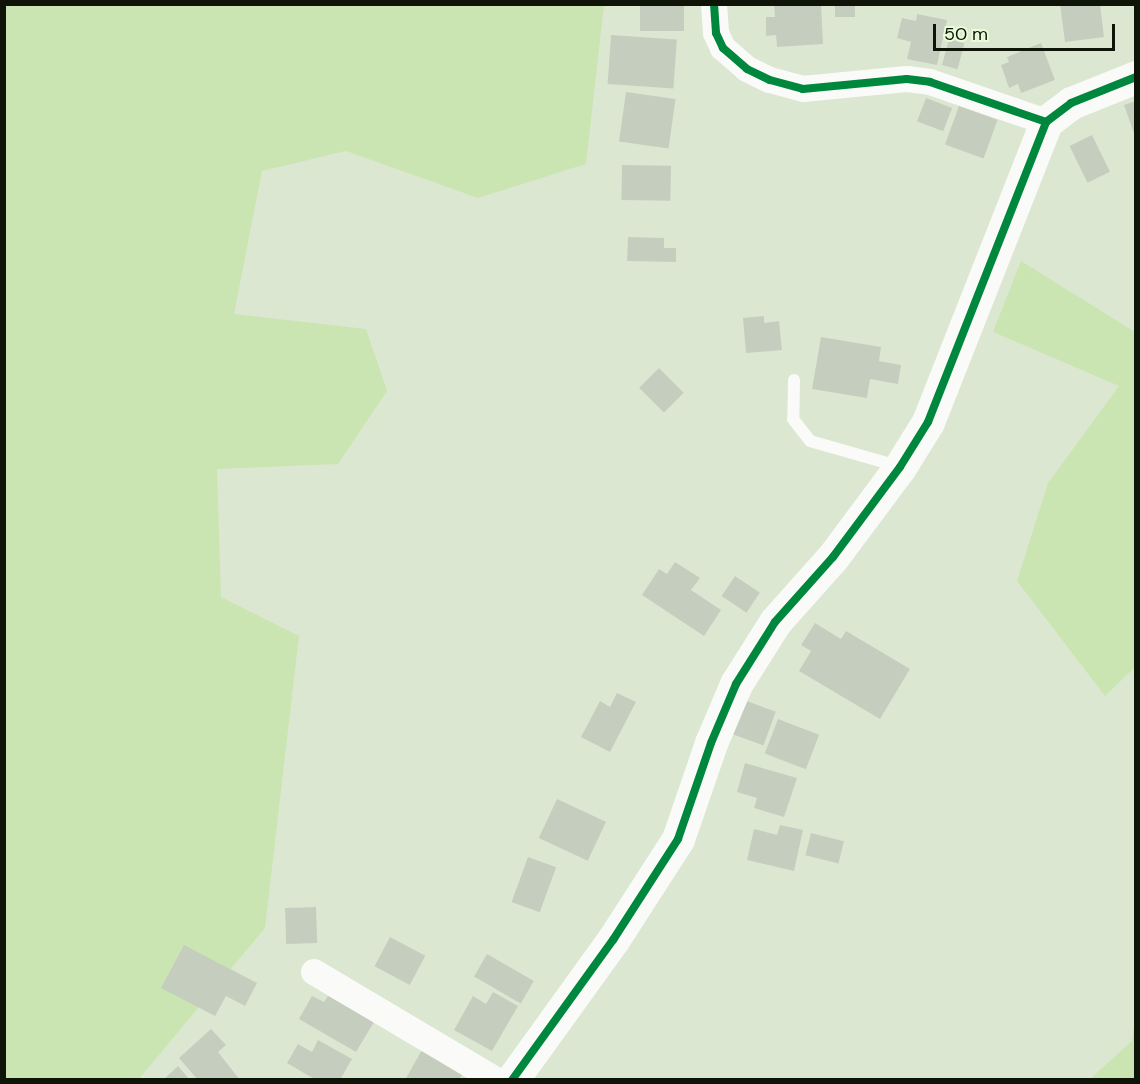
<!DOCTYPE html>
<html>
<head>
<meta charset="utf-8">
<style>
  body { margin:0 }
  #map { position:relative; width:1140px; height:1084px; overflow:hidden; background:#dce7d2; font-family:"DM Sans",sans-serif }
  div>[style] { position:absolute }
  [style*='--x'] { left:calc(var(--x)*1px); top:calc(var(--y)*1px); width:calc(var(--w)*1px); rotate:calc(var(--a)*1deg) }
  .green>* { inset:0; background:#cae5b2 }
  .building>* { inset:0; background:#c5cebe; transform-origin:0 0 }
  .lane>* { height:12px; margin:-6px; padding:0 6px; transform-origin:6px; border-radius:6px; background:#fafbf8 }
  .street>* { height:26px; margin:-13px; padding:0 13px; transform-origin:13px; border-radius:13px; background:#fafbf8 }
  .secondary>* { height:33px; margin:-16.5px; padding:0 16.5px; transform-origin:16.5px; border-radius:16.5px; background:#fafbf8 }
  .cycleway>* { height:8px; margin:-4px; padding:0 4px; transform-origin:4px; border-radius:4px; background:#00873e }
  span { translate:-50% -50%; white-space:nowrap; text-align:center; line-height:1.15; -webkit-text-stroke:4.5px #e8fcd7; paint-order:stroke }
  .frame { position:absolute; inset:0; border:6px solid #0e1408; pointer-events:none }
  .scale { position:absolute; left:933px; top:24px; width:182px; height:27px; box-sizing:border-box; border:3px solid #0e1408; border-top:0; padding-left:8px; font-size:18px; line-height:21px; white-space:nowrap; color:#0e1408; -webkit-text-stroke:4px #e8fcd7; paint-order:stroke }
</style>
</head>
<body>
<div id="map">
  <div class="green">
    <div style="clip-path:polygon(4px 5px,604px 5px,586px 164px,478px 198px,346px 151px,262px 171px,234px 314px,366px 329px,387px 391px,338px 464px,217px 469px,221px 597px,299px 636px,265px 928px,139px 1079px,5px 1079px)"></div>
    <div style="clip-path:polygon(1021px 261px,1135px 332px,1135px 667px,1105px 696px,1017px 581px,1048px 483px,1119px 386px,993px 332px)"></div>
    <div style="clip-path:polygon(1135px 1016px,1135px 1079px,1090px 1079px,1132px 1041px)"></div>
  </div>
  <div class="building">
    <div style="left:640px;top:4px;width:44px;height:27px"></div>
    <div style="clip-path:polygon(774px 4px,821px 4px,823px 44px,777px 47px,776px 35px,766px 36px,766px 17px,775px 17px)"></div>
    <div style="left:835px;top:4px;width:20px;height:13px"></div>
    <div style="clip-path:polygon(1060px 4px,1100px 4px,1104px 37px,1065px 42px)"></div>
    <div style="clip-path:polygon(917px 14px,947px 20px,937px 65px,907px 59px,911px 42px,897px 38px,902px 18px,916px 21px)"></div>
    <div style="left:611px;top:35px;width:66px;height:49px;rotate:4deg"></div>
    <div style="left:949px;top:39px;width:16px;height:27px;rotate:15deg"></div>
    <div style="clip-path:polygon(1041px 43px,1055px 80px,1021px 93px,1018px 84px,1009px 88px,1001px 65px,1009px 62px,1007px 57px)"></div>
    <div style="left:626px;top:92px;width:50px;height:50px;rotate:8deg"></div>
    <div style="left:926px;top:98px;width:28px;height:25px;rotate:21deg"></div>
    <div style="clip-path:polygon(1136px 101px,1136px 136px,1135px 136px,1124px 105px)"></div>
    <div style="left:959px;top:106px;width:41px;height:41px;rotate:20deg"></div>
    <div style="left:1092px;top:135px;width:41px;height:25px;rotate:64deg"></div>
    <div style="left:622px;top:165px;width:49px;height:35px;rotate:1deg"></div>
    <div style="clip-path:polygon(628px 237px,664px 238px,664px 248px,676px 248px,676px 262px,627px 261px)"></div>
    <div style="clip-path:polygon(764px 316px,764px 323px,779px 321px,782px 350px,746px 353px,743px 318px)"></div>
    <div style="clip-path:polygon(821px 337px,881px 347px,879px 361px,901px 365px,898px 384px,870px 379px,867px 398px,812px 389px)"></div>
    <div style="left:659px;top:368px;width:35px;height:28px;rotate:45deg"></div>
    <div style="clip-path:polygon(675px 562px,700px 578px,691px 590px,721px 610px,704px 636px,642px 595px,659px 569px,667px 574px)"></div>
    <div style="left:735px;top:576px;width:30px;height:24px;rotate:34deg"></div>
    <div style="clip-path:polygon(815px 623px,841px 639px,846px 631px,910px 669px,880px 719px,799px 671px,811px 651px,801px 645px)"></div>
    <div style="clip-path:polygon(617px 693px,636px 702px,610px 752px,581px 737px,600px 701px,610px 707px)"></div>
    <div style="left:741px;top:699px;width:37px;height:36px;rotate:20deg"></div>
    <div style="left:778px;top:719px;width:44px;height:37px;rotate:21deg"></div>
    <div style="clip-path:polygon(745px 763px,797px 778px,784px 817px,754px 808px,757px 798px,737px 792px)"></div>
    <div style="left:557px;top:799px;width:54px;height:43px;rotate:25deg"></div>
    <div style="clip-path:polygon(780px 825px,803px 830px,794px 871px,747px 860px,754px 829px,777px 835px)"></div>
    <div style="left:811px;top:833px;width:34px;height:23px;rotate:14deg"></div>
    <div style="left:528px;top:857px;width:30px;height:48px;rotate:20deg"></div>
    <div style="left:316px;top:907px;width:36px;height:31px;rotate:88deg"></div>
    <div style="left:390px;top:937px;width:40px;height:33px;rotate:28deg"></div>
    <div style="clip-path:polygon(184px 945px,257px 983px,245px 1006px,226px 996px,215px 1016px,161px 988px)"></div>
    <div style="left:487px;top:954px;width:54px;height:26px;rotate:30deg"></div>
    <div style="clip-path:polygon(493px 992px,518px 1006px,492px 1051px,454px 1030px,473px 996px,486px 1004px)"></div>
    <div style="clip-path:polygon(312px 996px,324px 1002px,328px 996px,374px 1022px,356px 1052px,299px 1019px)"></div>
    <div style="clip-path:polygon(211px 1029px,226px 1045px,218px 1052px,240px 1080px,198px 1080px,179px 1058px)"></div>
    <div style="clip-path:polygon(318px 1040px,352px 1059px,340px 1080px,316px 1080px,287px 1063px,298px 1044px,312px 1052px)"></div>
    <div style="clip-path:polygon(427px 1041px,464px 1071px,459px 1080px,405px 1080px)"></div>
    <div style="clip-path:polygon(178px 1066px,190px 1080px,163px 1080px)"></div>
  </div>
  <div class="lane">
    <div style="--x:794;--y:380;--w:39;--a:91"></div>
    <div style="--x:793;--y:419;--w:28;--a:52"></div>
    <div style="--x:810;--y:441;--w:91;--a:16"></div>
  </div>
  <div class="street">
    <div style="--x:714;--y:4;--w:29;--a:86"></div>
    <div style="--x:716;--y:33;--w:17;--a:65"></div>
    <div style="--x:723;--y:48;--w:32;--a:41"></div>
    <div style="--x:747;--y:69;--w:25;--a:26"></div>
    <div style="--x:770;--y:80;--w:34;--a:15"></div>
    <div style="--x:803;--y:89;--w:104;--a:-5.5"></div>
    <div style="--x:907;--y:79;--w:23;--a:7"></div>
    <div style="--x:930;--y:82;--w:123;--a:19"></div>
    <div style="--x:314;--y:972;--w:212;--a:30.7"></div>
  </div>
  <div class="secondary">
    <div style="--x:512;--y:1080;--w:173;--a:-54.2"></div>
    <div style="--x:613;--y:940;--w:120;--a:-57.2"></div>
    <div style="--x:678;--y:839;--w:102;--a:-71"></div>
    <div style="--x:711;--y:743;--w:64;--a:-67"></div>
    <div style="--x:736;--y:684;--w:73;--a:-57.8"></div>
    <div style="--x:775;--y:622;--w:87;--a:-48.3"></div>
    <div style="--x:833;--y:557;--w:112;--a:-53.3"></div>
    <div style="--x:900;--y:467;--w:53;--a:-58.1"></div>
    <div style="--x:928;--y:422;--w:322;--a:-68.5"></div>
    <div style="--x:1046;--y:122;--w:31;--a:-37"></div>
    <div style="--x:1071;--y:103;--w:70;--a:-21.8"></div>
  </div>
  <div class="cycleway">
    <div style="--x:714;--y:4;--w:29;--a:86"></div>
    <div style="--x:716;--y:33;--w:17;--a:65"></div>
    <div style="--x:723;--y:48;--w:32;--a:41"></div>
    <div style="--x:747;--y:69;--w:25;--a:26"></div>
    <div style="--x:770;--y:80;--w:34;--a:15"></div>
    <div style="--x:803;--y:89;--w:104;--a:-5.5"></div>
    <div style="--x:907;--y:79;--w:23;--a:7"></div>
    <div style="--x:930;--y:82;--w:123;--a:19"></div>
    <div style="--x:512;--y:1080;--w:173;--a:-54.2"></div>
    <div style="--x:613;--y:940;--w:120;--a:-57.2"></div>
    <div style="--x:678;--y:839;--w:102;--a:-71"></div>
    <div style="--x:711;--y:743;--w:64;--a:-67"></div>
    <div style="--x:736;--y:684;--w:73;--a:-57.8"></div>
    <div style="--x:775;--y:622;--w:87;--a:-48.3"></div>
    <div style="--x:833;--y:557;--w:112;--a:-53.3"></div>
    <div style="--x:900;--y:467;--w:53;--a:-58.1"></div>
    <div style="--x:928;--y:422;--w:322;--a:-68.5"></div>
    <div style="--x:1046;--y:122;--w:31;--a:-37"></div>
    <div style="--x:1071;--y:103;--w:70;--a:-21.8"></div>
  </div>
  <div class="frame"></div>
  <div class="scale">50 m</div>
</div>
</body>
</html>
